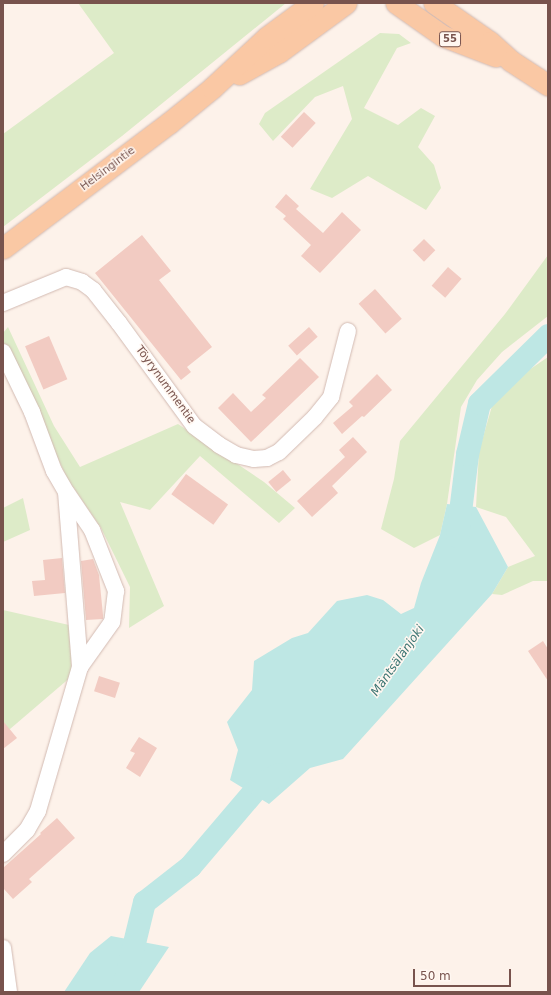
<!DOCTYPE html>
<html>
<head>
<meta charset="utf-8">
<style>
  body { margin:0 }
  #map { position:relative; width:551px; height:995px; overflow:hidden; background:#fdf2ea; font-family:"DejaVu Sans",sans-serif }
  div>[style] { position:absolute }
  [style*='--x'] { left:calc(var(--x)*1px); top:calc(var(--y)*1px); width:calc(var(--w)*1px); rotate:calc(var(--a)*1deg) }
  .green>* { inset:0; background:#ddebc8 }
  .water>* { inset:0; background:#bee7e4 }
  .river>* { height:23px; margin:-11.5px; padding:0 11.5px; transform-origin:11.5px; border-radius:11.5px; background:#bee7e4 }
  .building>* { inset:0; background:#f2cbc2; transform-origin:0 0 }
  .roads { filter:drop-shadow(0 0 1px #d2bab2) drop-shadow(0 0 1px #d2bab2) }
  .minor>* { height:16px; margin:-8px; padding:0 8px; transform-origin:8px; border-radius:8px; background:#fff }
  .major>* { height:21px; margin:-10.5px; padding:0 10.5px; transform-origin:10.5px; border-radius:10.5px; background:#fac8a4 }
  span { translate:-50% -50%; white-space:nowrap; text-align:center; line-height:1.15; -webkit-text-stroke:3px #fff7f1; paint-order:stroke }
  .shield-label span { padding:1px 3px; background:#fff7f1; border:1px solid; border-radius:3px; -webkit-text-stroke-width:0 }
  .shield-label { font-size:10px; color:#78534d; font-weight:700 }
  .street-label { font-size:11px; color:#78534d }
  .water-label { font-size:12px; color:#3c7673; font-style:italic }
  .frame { position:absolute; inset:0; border:4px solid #78534d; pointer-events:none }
  .scale { position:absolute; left:413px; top:969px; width:98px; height:18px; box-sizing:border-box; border:2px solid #78534d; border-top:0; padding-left:5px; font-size:12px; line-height:14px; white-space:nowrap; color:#78534d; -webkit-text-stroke:3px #fff7f1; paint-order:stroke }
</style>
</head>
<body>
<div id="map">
  <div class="green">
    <div style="clip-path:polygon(78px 3px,286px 3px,122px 136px,3px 227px,3px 134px,114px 53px)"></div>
    <div style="clip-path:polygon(380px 33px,399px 34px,411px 43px,397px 48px,364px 108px,398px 125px,421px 108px,435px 116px,418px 147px,434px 165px,441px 188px,426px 210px,368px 176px,332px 198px,310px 189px,352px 119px,343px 86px,315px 97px,273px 141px,259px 124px,265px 113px)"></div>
    <div style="clip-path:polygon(548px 255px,548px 316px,502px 352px,477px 380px,461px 407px,447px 504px,440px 535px,414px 548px,381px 529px,394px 479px,400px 441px,505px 314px)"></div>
    <div style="clip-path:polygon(8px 327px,54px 426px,80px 467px,178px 424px,264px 482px,295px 508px,279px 523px,200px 456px,150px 510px,120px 502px,164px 606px,129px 628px,130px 587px,101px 528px,67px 478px,3px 341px,3px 333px)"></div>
    <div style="clip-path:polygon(548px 357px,548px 581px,533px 581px,502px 595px,492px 594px,508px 567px,535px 556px,506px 517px,476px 507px,479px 451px,492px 406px,526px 372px)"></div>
    <div style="clip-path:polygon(23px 498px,30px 530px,3px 542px,3px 508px)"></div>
    <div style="clip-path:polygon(3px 610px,69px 625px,72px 676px,3px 735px)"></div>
  </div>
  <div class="water">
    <div style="clip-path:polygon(447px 504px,476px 507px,508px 567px,492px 594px,343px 759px,310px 768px,269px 804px,230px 780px,238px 750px,227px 722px,252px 690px,254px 661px,292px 638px,308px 633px,337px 601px,367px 595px,383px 600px,401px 614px,414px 608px,421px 583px,440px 535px)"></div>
    <div style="clip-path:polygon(111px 936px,169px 947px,139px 992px,64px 992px,90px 953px)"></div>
  </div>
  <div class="river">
    <div style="--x:457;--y:536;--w:83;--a:-83"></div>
    <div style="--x:467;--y:454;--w:52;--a:-76.8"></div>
    <div style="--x:479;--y:403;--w:97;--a:-44.6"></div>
    <div style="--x:122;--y:992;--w:93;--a:-76.3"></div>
    <div style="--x:144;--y:902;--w:58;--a:-38"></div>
    <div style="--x:190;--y:866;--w:106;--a:-49.6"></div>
    <div style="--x:259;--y:785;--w:22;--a:-30"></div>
  </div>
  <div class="building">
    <div style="left:304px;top:112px;width:16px;height:34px;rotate:43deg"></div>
    <div style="clip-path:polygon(286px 194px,299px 206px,296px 209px,323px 233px,342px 212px,361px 230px,320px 273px,301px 256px,311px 245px,283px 219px,286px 216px,275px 207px)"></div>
    <div style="clip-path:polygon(142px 235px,171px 271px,159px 280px,212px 347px,187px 367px,191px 372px,181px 380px,95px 273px)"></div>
    <div style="left:424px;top:239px;width:16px;height:16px;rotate:45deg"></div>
    <div style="left:448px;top:267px;width:18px;height:25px;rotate:41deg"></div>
    <div style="left:375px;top:289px;width:40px;height:22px;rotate:48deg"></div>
    <div style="left:309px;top:327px;width:13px;height:28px;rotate:48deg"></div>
    <div style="left:49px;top:336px;width:47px;height:26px;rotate:67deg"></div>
    <div style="clip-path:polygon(300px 358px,319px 377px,251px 442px,218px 408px,233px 393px,251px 412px,266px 398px,262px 395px)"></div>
    <div style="clip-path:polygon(377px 374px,392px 390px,364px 417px,362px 416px,342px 434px,333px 423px,353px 406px,349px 402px)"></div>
    <div style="clip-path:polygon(353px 437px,367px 452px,332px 486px,338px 493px,312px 517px,297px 501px,345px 457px,339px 450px)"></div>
    <div style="left:283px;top:470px;width:13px;height:19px;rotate:51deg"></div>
    <div style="left:186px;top:474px;width:52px;height:25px;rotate:36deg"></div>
    <div style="clip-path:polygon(62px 558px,65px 593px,34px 596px,32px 581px,45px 580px,43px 560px)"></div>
    <div style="clip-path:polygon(93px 559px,99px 575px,103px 615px,103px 619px,86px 620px,81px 561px)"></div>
    <div style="clip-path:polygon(543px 641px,548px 649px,548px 681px,528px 651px)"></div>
    <div style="left:99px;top:676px;width:22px;height:16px;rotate:18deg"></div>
    <div style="clip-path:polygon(3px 721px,17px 738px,3px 749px)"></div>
    <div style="clip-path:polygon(139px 737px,157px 748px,140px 777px,126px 768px,135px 753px,130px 751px)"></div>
    <div style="clip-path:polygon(57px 818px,75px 838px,29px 879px,32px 882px,13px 899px,3px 888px,3px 868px,41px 834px,40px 833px)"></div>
  </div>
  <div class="roads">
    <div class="minor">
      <div style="--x:3;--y:303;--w:68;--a:-22.4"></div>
      <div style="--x:66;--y:277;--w:17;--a:17"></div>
      <div style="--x:82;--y:282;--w:14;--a:36"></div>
      <div style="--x:93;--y:290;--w:42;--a:51.8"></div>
      <div style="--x:119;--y:323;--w:127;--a:53.9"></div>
      <div style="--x:194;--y:426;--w:31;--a:37"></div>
      <div style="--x:219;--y:445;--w:20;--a:30"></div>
      <div style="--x:236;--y:455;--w:18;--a:13"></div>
      <div style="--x:254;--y:459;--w:13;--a:-4"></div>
      <div style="--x:267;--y:458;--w:13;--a:-27"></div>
      <div style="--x:279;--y:452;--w:50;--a:-44.2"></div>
      <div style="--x:315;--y:417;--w:26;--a:-51"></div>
      <div style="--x:331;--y:397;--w:68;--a:-75.6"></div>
      <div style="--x:3;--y:352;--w:67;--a:64.2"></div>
      <div style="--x:32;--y:412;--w:63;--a:69.6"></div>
      <div style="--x:54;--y:471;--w:24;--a:60"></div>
      <div style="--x:66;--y:492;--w:176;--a:85.4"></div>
      <div style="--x:80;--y:667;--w:150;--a:106.3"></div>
      <div style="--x:38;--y:811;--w:22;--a:120"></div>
      <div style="--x:27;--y:830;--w:34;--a:135"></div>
      <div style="--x:67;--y:493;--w:45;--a:56"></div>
      <div style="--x:92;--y:530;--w:66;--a:68.5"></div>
      <div style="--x:116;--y:591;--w:31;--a:97"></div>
      <div style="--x:112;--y:622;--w:55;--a:125.4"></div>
      <div style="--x:3;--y:948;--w:44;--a:82.2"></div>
    </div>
    <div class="major">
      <div style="--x:396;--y:3;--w:57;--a:35.1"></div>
      <div style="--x:443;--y:36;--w:56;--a:21"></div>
      <div style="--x:434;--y:3;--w:68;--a:34.9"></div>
      <div style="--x:490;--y:42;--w:28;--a:42"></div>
      <div style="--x:511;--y:61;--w:44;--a:33"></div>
      <div style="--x:239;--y:74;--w:46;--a:-28.8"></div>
      <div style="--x:279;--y:52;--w:83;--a:-36.2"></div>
      <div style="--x:3;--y:248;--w:208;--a:-37"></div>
      <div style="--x:169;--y:123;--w:55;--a:-39.1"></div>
      <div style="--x:212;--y:88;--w:75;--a:-42.8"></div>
      <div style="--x:267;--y:37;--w:57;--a:-36.5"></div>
    </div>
  </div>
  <div class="shield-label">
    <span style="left:450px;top:39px">55</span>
  </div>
  <div class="street-label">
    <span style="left:108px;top:169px;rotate:-37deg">Helsingintie</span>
    <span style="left:165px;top:385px;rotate:54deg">Töyrynummentie</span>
  </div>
  <div class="water-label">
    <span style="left:398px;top:661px;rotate:-55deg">Mäntsälänjoki</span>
  </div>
  <div class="frame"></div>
  <div class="scale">50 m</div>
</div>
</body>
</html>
